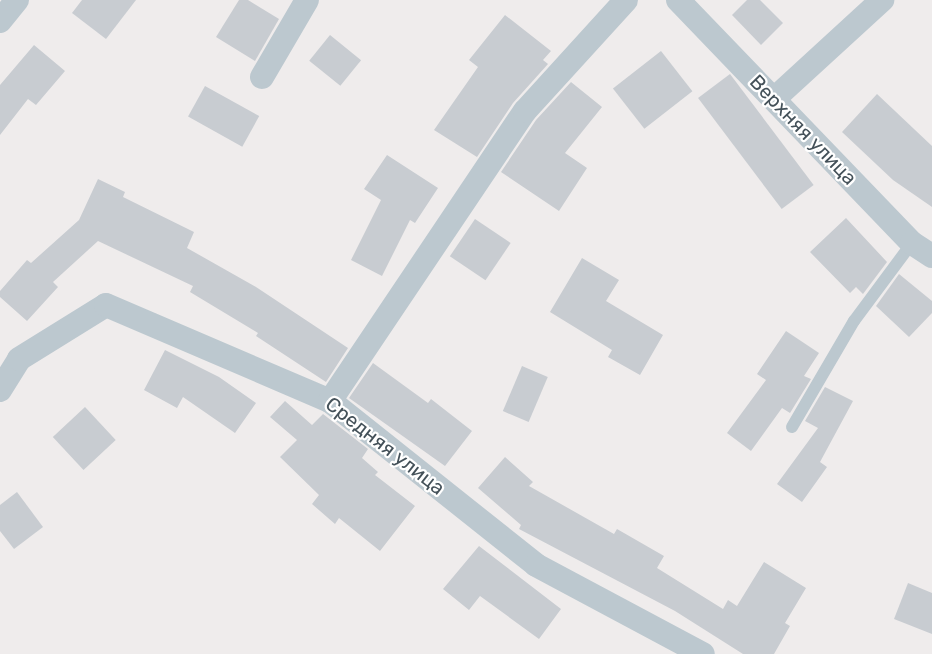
<!DOCTYPE html>
<html>
<head>
<meta charset="utf-8">
<style>
  body { margin:0 }
  #map { position:relative; width:932px; height:654px; overflow:hidden; background:#efecec; font-family:Rubik,sans-serif }
  div>[style] { position:absolute }
  [style*='--x'] { left:calc(var(--x)*1px); top:calc(var(--y)*1px); width:calc(var(--w)*1px); rotate:calc(var(--a)*1deg) }
  .building>* { inset:0; background:#c8ccd1; transform-origin:0 0 }
  .service>* { height:12px; margin:-6px; padding:0 6px; transform-origin:6px; border-radius:6px; background:#bcc8cf }
  .minor>* { height:24px; margin:-12px; padding:0 12px; transform-origin:12px; border-radius:12px; background:#bcc8cf }
  span { translate:-50% -50%; white-space:nowrap; text-align:center; line-height:1.15; -webkit-text-stroke:4.5px #fff; paint-order:stroke }
  .street-label { font-size:20px; color:#445159 }
</style>
</head>
<body>
<div id="map">
  <div class="building">
    <div style="clip-path:polygon(82px 0,136px 0,106px 39px,72px 13px)"></div>
    <div style="clip-path:polygon(239px 0,248px 0,279px 19px,255px 61px,216px 37px)"></div>
    <div style="clip-path:polygon(747px 0,760px 0,783px 23px,761px 45px,732px 15px)"></div>
    <div style="clip-path:polygon(505px 15px,551px 51px,543px 60px,548px 64px,513px 103px,477px 157px,434px 130px,478px 67px,469px 60px)"></div>
    <div style="left:330px;top:35px;width:40px;height:33px;rotate:39deg"></div>
    <div style="clip-path:polygon(34px 45px,65px 71px,36px 105px,28px 99px,0 135px,0 85px)"></div>
    <div style="left:661px;top:51px;width:51px;height:61px;rotate:52deg"></div>
    <div style="left:730px;top:74px;width:139px;height:40px;rotate:53deg"></div>
    <div style="clip-path:polygon(571px 82px,602px 107px,565px 153px,587px 168px,559px 211px,501px 172px,536px 120px)"></div>
    <div style="left:205px;top:86px;width:62px;height:35px;rotate:29deg"></div>
    <div style="clip-path:polygon(877px 94px,932px 146px,932px 207px,893px 180px,842px 132px)"></div>
    <div style="clip-path:polygon(387px 155px,438px 188px,415px 223px,410px 220px,382px 276px,351px 260px,381px 200px,364px 189px)"></div>
    <div style="clip-path:polygon(98px 179px,125px 192px,123px 197px,194px 232px,187px 248px,256px 287px,348px 348px,326px 382px,256px 336px,258px 333px,190px 292px,193px 286px,98px 241px,53px 282px,58px 287px,27px 321px,0 297px,0 291px,27px 260px,31px 263px,79px 220px)"></div>
    <div style="clip-path:polygon(846px 218px,887px 262px,863px 294px,856px 287px,850px 293px,810px 252px)"></div>
    <div style="left:475px;top:219px;width:43px;height:45px;rotate:34deg"></div>
    <div style="clip-path:polygon(582px 258px,619px 280px,606px 301px,663px 335px,640px 375px,608px 357px,612px 350px,550px 312px)"></div>
    <div style="clip-path:polygon(899px 274px,932px 301px,932px 313px,909px 337px,876px 306px)"></div>
    <div style="clip-path:polygon(786px 331px,819px 353px,804px 376px,811px 379px,790px 413px,782px 408px,751px 451px,727px 433px,766px 380px,757px 374px)"></div>
    <div style="clip-path:polygon(165px 350px,219px 377px,256px 403px,235px 433px,183px 397px,177px 408px,144px 390px)"></div>
    <div style="clip-path:polygon(373px 363px,428px 403px,431px 399px,472px 431px,445px 466px,349px 398px)"></div>
    <div style="left:522px;top:366px;width:28px;height:49px;rotate:23deg"></div>
    <div style="clip-path:polygon(825px 387px,853px 401px,820px 462px,827px 467px,802px 502px,777px 484px,818px 428px,805px 421px)"></div>
    <div style="clip-path:polygon(285px 401px,312px 425px,323px 414px,368px 449px,362px 458px,378px 472px,375px 475px,415px 506px,380px 551px,339px 518px,335px 524px,312px 504px,319px 495px,280px 457px,297px 440px,270px 417px)"></div>
    <div style="left:85px;top:407px;width:45px;height:44px;rotate:47deg"></div>
    <div style="clip-path:polygon(505px 457px,533px 482px,529px 486px,614px 534px,617px 529px,664px 556px,657px 568px,723px 609px,728px 600px,737px 606px,764px 562px,806px 588px,785px 623px,790px 626px,774px 654px,743px 654px,675px 611px,519px 529px,521px 525px,478px 488px)"></div>
    <div style="clip-path:polygon(17px 492px,43px 527px,14px 549px,0 531px,0 505px)"></div>
    <div style="clip-path:polygon(479px 546px,561px 609px,539px 639px,480px 596px,469px 610px,443px 589px)"></div>
    <div style="clip-path:polygon(908px 583px,932px 593px,932px 634px,894px 619px)"></div>
  </div>
  <div class="service">
    <div style="--x:792;--y:427;--w:123;--a:-59.7"></div>
    <div style="--x:854;--y:321;--w:97;--a:-53.4"></div>
  </div>
  <div class="minor">
    <div style="--x:678;--y:0;--w:337;--a:46.1"></div>
    <div style="--x:912;--y:243;--w:24;--a:33"></div>
    <div style="--x:0;--y:21;--w:27;--a:-51"></div>
    <div style="--x:262;--y:77;--w:89;--a:-59.7"></div>
    <div style="--x:774;--y:99;--w:147;--a:-42.5"></div>
    <div style="--x:0;--y:390;--w:36;--a:-58"></div>
    <div style="--x:19;--y:359;--w:102;--a:-31.8"></div>
    <div style="--x:106;--y:305;--w:244;--a:23.2"></div>
    <div style="--x:330;--y:401;--w:263;--a:38.5"></div>
    <div style="--x:536;--y:565;--w:189;--a:28.1"></div>
    <div style="--x:330;--y:401;--w:349;--a:-56.1"></div>
    <div style="--x:525;--y:111;--w:150;--a:-47.7"></div>
  </div>
  <div class="street-label">
    <span style="left:803px;top:130px;rotate:46deg">Верхняя улица</span>
    <span style="left:385px;top:446px;rotate:38deg">Средняя улица</span>
  </div>
</div>
</body>
</html>
